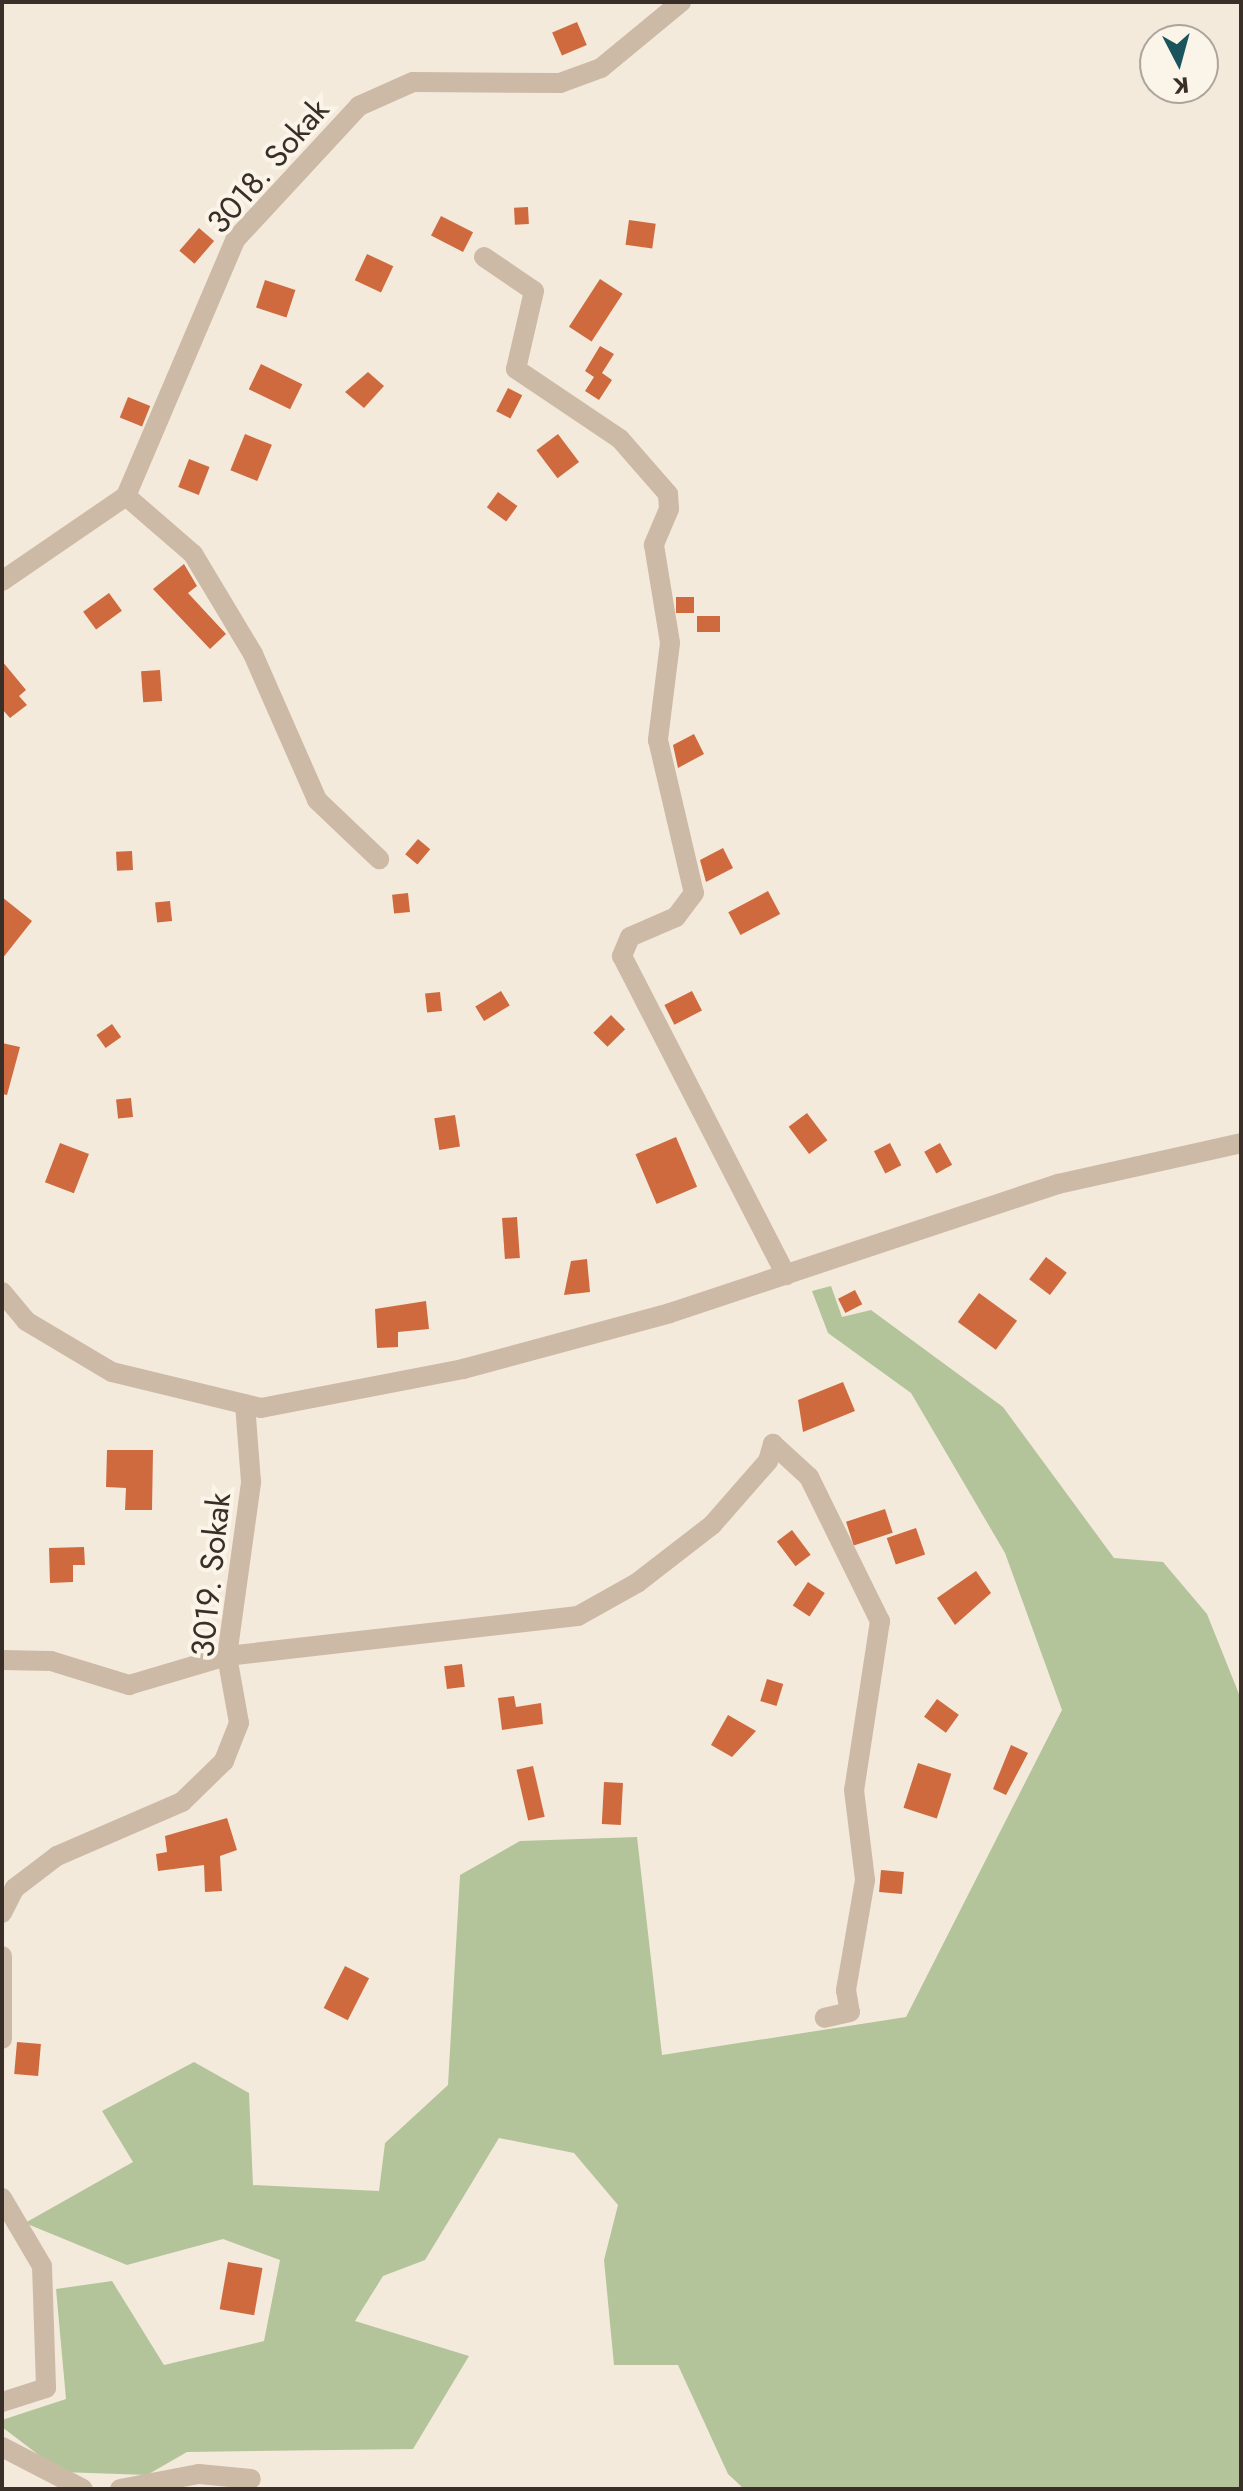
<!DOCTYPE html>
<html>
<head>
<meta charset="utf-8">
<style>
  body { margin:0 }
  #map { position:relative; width:1243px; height:2491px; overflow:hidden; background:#f4eadc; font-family:Jost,sans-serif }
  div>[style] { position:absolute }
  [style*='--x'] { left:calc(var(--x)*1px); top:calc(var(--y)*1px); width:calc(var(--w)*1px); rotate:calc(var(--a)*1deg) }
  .green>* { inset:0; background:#b4c49a }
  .building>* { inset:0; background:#cf6a3f; transform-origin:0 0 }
  .minor>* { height:20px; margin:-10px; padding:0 10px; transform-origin:10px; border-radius:10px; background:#cdbaa6 }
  span { translate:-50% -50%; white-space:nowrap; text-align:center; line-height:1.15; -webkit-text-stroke:8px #fbf4e8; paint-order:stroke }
  .street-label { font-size:32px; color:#392e28 }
  .frame { position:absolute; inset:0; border:4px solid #392e28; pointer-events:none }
  .north { position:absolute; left:1139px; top:24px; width:80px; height:80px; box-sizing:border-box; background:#fbf4e8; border:2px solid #ada59b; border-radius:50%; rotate:174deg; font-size:22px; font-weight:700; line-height:32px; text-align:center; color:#392e28 }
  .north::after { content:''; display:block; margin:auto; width:28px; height:36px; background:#1a555e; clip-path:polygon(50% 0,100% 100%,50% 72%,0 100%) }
</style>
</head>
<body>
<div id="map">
  <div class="green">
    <div style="clip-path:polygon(831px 1286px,842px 1317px,871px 1310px,1003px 1407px,1114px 1558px,1163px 1562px,1207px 1614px,1241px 1699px,1241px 2489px,744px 2489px,728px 2474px,678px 2365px,614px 2365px,604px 2260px,618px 2205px,574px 2153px,499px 2138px,425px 2260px,383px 2276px,355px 2321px,469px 2356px,413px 2449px,187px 2452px,147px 2475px,61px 2472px,2px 2427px,2px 2420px,66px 2399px,56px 2289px,112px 2281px,164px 2365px,264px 2341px,280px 2260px,223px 2239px,127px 2265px,25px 2223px,133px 2162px,102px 2111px,194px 2062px,249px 2093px,253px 2185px,379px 2191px,385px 2143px,448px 2085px,460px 1875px,520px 1841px,637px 1837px,662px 2055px,906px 2017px,1062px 1710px,1005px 1553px,911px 1393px,828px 1333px,812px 1291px)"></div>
  </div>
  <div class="building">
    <div style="left:577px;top:22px;width:25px;height:27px;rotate:67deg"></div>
    <div style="left:528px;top:207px;width:17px;height:14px;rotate:87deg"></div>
    <div style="left:441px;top:216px;width:36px;height:22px;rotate:27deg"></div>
    <div style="left:629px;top:220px;width:27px;height:25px;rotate:8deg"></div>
    <div style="left:199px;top:228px;width:20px;height:30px;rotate:41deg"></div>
    <div style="left:367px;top:254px;width:29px;height:29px;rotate:25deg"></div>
    <div style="left:600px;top:279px;width:27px;height:57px;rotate:33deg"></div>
    <div style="left:265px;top:280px;width:32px;height:29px;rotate:18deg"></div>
    <div style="clip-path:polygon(600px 346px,614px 354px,602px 373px,612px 380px,599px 400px,585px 391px,594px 377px,585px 371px)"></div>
    <div style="left:261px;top:364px;width:46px;height:28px;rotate:26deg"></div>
    <div style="clip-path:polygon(368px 372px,384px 386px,364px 408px,345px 392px)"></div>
    <div style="left:508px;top:388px;width:16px;height:26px;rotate:27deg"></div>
    <div style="left:128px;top:397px;width:24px;height:22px;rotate:22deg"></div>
    <div style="left:245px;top:434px;width:29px;height:39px;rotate:22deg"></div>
    <div style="left:558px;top:434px;width:35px;height:27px;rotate:53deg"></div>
    <div style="left:189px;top:459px;width:22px;height:30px;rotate:21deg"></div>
    <div style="left:498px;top:492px;width:24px;height:19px;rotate:36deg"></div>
    <div style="clip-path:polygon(184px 564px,197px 586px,188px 593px,226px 634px,210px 649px,153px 589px)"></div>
    <div style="left:109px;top:593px;width:22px;height:32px;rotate:54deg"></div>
    <div style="left:676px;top:597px;width:18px;height:16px"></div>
    <div style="left:697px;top:616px;width:23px;height:16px"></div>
    <div style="clip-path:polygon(2px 661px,26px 690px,19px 696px,27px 705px,10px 718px,2px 709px)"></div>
    <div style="left:160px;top:670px;width:31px;height:19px;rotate:86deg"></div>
    <div style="clip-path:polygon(694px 734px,704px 754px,678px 768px,673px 745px)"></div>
    <div style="left:418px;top:839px;width:16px;height:20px;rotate:40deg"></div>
    <div style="clip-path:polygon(723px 848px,733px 868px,706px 882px,700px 860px)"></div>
    <div style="left:132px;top:851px;width:19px;height:16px;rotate:87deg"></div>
    <div style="left:768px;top:891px;width:26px;height:45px;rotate:62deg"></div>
    <div style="left:408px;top:893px;width:19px;height:16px;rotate:84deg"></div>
    <div style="clip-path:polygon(2px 897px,32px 921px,2px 959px)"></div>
    <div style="left:170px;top:901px;width:20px;height:15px;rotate:84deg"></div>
    <div style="left:501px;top:991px;width:17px;height:30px;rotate:59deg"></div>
    <div style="left:692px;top:991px;width:22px;height:31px;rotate:63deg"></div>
    <div style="left:440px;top:992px;width:19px;height:15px;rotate:84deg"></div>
    <div style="left:611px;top:1015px;width:20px;height:25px;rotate:45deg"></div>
    <div style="left:112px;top:1024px;width:16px;height:19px;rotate:55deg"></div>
    <div style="clip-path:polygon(2px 1043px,20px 1047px,7px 1095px,2px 1094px)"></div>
    <div style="left:131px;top:1098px;width:19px;height:15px;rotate:84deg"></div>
    <div style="left:807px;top:1113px;width:34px;height:23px;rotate:53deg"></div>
    <div style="left:455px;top:1115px;width:32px;height:21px;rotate:81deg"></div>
    <div style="left:676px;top:1137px;width:54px;height:44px;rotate:67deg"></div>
    <div style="left:60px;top:1143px;width:31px;height:42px;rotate:21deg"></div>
    <div style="left:890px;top:1143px;width:25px;height:18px;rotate:63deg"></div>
    <div style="left:940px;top:1143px;width:25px;height:18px;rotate:61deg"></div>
    <div style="left:517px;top:1217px;width:41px;height:15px;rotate:86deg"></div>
    <div style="left:1046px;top:1257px;width:26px;height:28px;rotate:37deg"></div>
    <div style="clip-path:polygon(587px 1259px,590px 1292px,564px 1295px,571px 1261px)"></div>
    <div style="left:855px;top:1290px;width:16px;height:19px;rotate:63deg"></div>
    <div style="left:979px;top:1293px;width:47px;height:36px;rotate:36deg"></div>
    <div style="clip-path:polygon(426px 1301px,429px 1329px,398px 1332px,398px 1347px,377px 1348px,375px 1309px)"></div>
    <div style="clip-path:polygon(843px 1382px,855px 1411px,803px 1432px,798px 1400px)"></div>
    <div style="clip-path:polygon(107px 1450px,153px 1450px,152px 1510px,125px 1510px,126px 1488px,106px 1487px)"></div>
    <div style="left:885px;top:1509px;width:25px;height:41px;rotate:72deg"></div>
    <div style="left:916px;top:1528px;width:28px;height:31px;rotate:71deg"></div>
    <div style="left:792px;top:1530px;width:31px;height:19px;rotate:53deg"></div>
    <div style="clip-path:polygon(84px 1547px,85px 1565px,73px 1565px,73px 1582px,50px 1583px,49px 1548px)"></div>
    <div style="clip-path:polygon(976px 1571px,991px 1593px,955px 1625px,937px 1598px)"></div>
    <div style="left:808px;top:1582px;width:20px;height:28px;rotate:33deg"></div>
    <div style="left:462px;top:1664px;width:23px;height:18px;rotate:83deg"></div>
    <div style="left:767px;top:1679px;width:17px;height:23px;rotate:17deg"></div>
    <div style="clip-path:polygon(514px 1696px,516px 1707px,541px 1703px,543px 1724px,502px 1730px,498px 1698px)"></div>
    <div style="left:937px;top:1699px;width:27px;height:22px;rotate:36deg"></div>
    <div style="clip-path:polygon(728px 1715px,756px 1731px,732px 1757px,711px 1745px)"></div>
    <div style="clip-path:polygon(1011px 1745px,1028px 1753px,1006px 1795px,993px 1789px)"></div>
    <div style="left:918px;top:1763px;width:35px;height:47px;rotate:18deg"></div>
    <div style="left:533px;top:1766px;width:52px;height:17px;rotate:77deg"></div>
    <div style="left:604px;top:1782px;width:19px;height:42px;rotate:3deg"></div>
    <div style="clip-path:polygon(227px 1818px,237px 1850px,220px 1856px,222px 1891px,205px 1892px,204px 1865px,158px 1871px,156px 1854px,167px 1852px,165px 1836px)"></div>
    <div style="left:881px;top:1870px;width:23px;height:22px;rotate:5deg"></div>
    <div style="left:345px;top:1966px;width:27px;height:47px;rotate:27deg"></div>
    <div style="left:17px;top:2042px;width:24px;height:32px;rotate:5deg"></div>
    <div style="left:228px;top:2262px;width:35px;height:48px;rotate:10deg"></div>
  </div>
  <div class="minor">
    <div style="--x:484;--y:257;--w:60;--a:34.2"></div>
    <div style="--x:534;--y:291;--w:80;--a:103"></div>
    <div style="--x:516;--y:369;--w:125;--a:33.9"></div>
    <div style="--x:620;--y:439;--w:73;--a:48.9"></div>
    <div style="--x:668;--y:494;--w:15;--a:86"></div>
    <div style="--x:669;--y:509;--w:39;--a:113"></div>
    <div style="--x:654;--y:545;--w:99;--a:80.7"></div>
    <div style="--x:670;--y:643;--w:98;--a:97.1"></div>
    <div style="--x:658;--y:740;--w:157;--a:76.8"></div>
    <div style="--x:694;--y:893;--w:30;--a:127"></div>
    <div style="--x:676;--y:917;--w:50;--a:156.5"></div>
    <div style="--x:630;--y:937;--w:21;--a:113"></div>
    <div style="--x:622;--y:956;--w:359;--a:62.8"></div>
    <div style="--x:126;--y:496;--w:89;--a:40.9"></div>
    <div style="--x:193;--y:554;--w:117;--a:59"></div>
    <div style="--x:253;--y:654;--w:159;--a:66.3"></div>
    <div style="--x:317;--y:800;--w:86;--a:43.6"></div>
    <div style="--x:2;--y:581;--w:150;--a:-34.4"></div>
    <div style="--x:126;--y:496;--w:278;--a:-66.9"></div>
    <div style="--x:235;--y:240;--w:183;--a:-47.2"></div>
    <div style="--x:359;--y:106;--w:59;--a:-24"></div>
    <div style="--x:413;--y:82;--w:147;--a:0.4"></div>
    <div style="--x:560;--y:83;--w:44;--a:-20.1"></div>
    <div style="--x:601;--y:68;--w:104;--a:-39.5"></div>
    <div style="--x:2;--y:1292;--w:38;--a:50"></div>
    <div style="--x:26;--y:1321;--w:100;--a:30.7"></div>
    <div style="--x:112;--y:1372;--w:153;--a:13.6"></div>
    <div style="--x:261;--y:1408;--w:206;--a:-10.9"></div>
    <div style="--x:463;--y:1369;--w:214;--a:-15.1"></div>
    <div style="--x:670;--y:1313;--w:409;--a:-18.4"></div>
    <div style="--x:1058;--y:1184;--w:188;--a:-12.6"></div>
    <div style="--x:2;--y:1660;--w:49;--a:1.2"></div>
    <div style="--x:51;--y:1661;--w:82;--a:17.1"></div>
    <div style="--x:129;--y:1685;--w:102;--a:-16.5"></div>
    <div style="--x:227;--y:1656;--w:353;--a:-6.5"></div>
    <div style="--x:578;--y:1616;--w:68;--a:-29.2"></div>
    <div style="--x:637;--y:1583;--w:95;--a:-37.7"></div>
    <div style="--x:712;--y:1525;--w:85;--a:-48.8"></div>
    <div style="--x:768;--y:1461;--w:18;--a:-74"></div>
    <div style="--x:773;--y:1444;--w:49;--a:42.5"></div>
    <div style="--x:809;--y:1477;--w:161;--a:63.8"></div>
    <div style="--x:880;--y:1621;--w:171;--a:98.7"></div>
    <div style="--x:854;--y:1790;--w:91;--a:83"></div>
    <div style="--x:865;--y:1880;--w:112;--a:99.8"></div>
    <div style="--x:846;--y:1990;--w:22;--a:80"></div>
    <div style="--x:850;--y:2012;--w:26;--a:167"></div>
    <div style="--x:2;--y:1913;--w:28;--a:-63"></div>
    <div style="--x:15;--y:1888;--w:53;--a:-37.3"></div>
    <div style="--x:57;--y:1856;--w:136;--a:-23.4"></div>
    <div style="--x:182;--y:1802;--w:59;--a:-44.3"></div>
    <div style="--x:224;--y:1761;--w:41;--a:-68.5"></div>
    <div style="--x:239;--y:1723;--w:68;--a:-100.2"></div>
    <div style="--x:227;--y:1656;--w:176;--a:-82.1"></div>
    <div style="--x:251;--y:1482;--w:78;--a:-94.4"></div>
    <div style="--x:2;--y:1956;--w:83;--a:90"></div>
    <div style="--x:2;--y:2198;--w:79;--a:59.5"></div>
    <div style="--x:42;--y:2266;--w:122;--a:88.1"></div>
    <div style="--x:46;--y:2388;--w:46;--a:162.3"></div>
    <div style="--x:2;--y:2447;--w:91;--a:27.4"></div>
    <div style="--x:120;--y:2489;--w:80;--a:-10.8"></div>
    <div style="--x:199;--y:2474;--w:52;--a:5.5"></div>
  </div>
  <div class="street-label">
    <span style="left:268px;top:166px;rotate:-49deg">3018. Sokak</span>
    <span style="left:211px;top:1575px;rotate:-84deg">3019. Sokak</span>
  </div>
  <div class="frame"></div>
  <div class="north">K</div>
</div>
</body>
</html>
